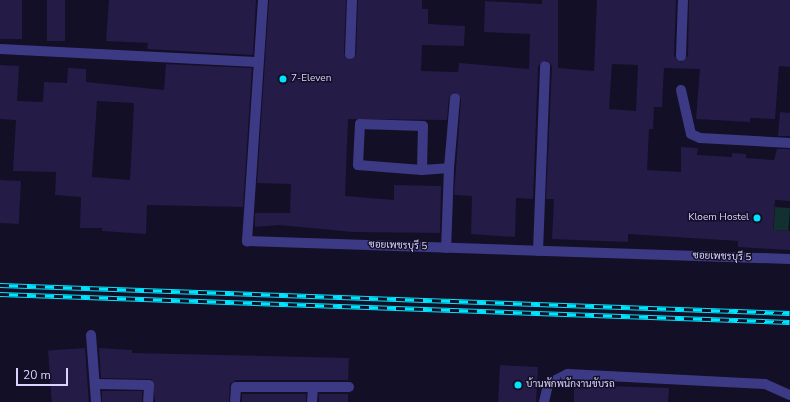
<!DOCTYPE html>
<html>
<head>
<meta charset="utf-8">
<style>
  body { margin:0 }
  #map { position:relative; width:790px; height:402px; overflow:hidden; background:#130f26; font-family:"Nunito Sans",Sarabun,sans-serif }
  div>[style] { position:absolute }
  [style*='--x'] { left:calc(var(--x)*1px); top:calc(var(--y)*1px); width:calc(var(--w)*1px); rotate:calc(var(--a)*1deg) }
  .green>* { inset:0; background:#12302f; transform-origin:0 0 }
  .building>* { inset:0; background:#241b47; transform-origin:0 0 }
  .minor>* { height:10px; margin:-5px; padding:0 5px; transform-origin:5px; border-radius:5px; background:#3d3a85 }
  .rail>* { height:4.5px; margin-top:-2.25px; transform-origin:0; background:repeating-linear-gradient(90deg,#130f26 0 9px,#00e5ff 0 18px); box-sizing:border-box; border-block:1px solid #00e5ff }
  .dots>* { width:11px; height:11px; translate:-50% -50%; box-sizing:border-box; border:2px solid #130f26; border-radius:50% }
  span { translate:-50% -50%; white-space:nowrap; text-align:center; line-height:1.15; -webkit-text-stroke:3px #130f26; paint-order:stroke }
  .poi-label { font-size:10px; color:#d9d4ff }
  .left { translate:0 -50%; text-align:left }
  .right { translate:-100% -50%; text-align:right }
  .street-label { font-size:10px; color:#d9d4ff }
  .scale { position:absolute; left:16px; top:368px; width:52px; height:18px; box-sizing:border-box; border:2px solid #d9d4ff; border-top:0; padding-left:5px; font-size:12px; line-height:14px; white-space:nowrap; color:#d9d4ff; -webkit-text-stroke:3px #130f26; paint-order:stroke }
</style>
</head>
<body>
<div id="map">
  <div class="green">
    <div style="left:775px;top:207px;width:15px;height:23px;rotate:4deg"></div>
  </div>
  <div class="building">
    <div style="left:0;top:0;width:22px;height:39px"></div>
    <div style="left:47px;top:0;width:18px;height:41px"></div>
    <div style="clip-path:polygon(109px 0,256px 0,253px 55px,147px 49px,148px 43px,106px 41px)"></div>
    <div style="clip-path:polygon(evenodd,269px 0,346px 0,344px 54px,350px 60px,356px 54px,358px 0,422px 0,422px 9px,428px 9px,428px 24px,465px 26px,464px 46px,422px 45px,421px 71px,458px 72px,459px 63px,529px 69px,530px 34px,484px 32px,485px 1px,542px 4px,542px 0,558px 0,558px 68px,594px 71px,597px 0,676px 0,674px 56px,681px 62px,688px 56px,689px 0,790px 0,790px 67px,779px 66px,775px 119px,750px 118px,750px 122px,696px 119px,700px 69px,664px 68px,662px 107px,654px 107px,653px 129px,649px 129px,647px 170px,681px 172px,681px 147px,698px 148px,697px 155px,732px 157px,732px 153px,746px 154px,746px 158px,774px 160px,777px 149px,790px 149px,790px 201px,775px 200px,773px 230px,790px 231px,790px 250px,738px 247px,738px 241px,628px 234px,628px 242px,552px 239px,554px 199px,546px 199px,552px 66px,546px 60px,538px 66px,533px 199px,516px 198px,515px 237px,471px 234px,472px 196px,454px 195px,461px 99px,455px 92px,449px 97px,447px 120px,348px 119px,345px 196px,394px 200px,394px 185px,441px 186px,440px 233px,353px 232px,279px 225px,255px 227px,255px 213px,290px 213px,291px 184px,257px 183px,269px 0,612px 64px,638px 65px,636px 111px,609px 109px,612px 64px)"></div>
    <div style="clip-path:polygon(evenodd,166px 64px,252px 68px,243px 207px,147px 205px,146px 234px,102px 231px,102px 228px,80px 228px,81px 197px,55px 195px,56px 172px,13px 171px,16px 120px,0 119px,0 65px,19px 66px,17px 101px,43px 102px,44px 82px,67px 83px,68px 68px,86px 69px,86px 82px,164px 90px,166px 64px,97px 101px,134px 103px,130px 180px,92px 177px,97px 101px)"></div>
    <div style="clip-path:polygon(780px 112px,790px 113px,790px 136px,778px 136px)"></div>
    <div style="left:0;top:180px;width:21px;height:43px;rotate:3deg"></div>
    <div style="left:85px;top:348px;width:54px;height:37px;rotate:86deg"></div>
    <div style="clip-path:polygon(99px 348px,132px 350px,132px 353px,349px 358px,348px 380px,236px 380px,230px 384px,229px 402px,155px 402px,152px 379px,101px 378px)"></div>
    <div style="left:500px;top:365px;width:38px;height:37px;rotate:3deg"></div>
    <div style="clip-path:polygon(574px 385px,669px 388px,668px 402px,574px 402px)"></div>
    <div style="left:102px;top:391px;width:40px;height:11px"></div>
    <div style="left:242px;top:394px;width:64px;height:8px"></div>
    <div style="left:319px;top:394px;width:29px;height:8px"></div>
  </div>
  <div class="minor">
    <div style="--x:263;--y:0;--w:242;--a:93.8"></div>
    <div style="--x:247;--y:241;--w:543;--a:1.9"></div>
    <div style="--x:0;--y:49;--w:258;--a:2.9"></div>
    <div style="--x:350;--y:54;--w:54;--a:-87.9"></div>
    <div style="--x:681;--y:56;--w:56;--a:-88"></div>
    <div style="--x:681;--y:90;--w:45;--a:77.2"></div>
    <div style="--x:691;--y:134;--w:10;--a:24"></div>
    <div style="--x:700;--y:138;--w:90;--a:3.2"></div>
    <div style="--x:449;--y:168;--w:70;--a:-85.1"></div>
    <div style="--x:422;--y:170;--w:44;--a:-88.7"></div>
    <div style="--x:423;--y:126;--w:63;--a:-178.2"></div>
    <div style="--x:360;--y:124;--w:41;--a:92.8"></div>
    <div style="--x:358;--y:165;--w:64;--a:4.5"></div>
    <div style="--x:422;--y:170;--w:27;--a:-4"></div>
    <div style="--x:449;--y:168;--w:80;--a:92.1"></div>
    <div style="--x:538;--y:251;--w:185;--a:-87.8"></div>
    <div style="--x:91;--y:335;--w:67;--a:85.7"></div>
    <div style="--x:96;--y:384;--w:53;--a:1.1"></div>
    <div style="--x:149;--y:385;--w:17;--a:93"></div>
    <div style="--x:235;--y:402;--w:15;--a:-86"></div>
    <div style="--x:236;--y:387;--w:113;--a:0"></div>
    <div style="--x:312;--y:402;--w:15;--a:-86"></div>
    <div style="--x:544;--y:402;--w:18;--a:-77"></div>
    <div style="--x:548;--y:384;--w:22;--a:-27"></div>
    <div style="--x:568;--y:374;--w:197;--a:2.9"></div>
    <div style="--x:765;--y:384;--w:27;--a:24"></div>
  </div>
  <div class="rail">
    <div style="--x:0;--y:285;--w:790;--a:2.03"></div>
    <div style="--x:0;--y:294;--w:790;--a:2.03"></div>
  </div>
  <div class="dots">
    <div style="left:283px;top:79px;background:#00e5ff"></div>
    <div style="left:757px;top:218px;background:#00e5ff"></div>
    <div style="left:518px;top:385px;background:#00e5ff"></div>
  </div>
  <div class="poi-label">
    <span class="left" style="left:291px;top:79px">7-Eleven</span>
    <span class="right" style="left:749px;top:218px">Kloem Hostel</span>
    <span class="left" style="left:526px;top:385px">บ้านพักพนักงานขับรถ</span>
  </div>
  <div class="street-label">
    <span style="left:398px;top:246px;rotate:2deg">ซอยเพชรบุรี 5</span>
    <span style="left:722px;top:257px;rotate:2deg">ซอยเพชรบุรี 5</span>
  </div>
  <div class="scale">20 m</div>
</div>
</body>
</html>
